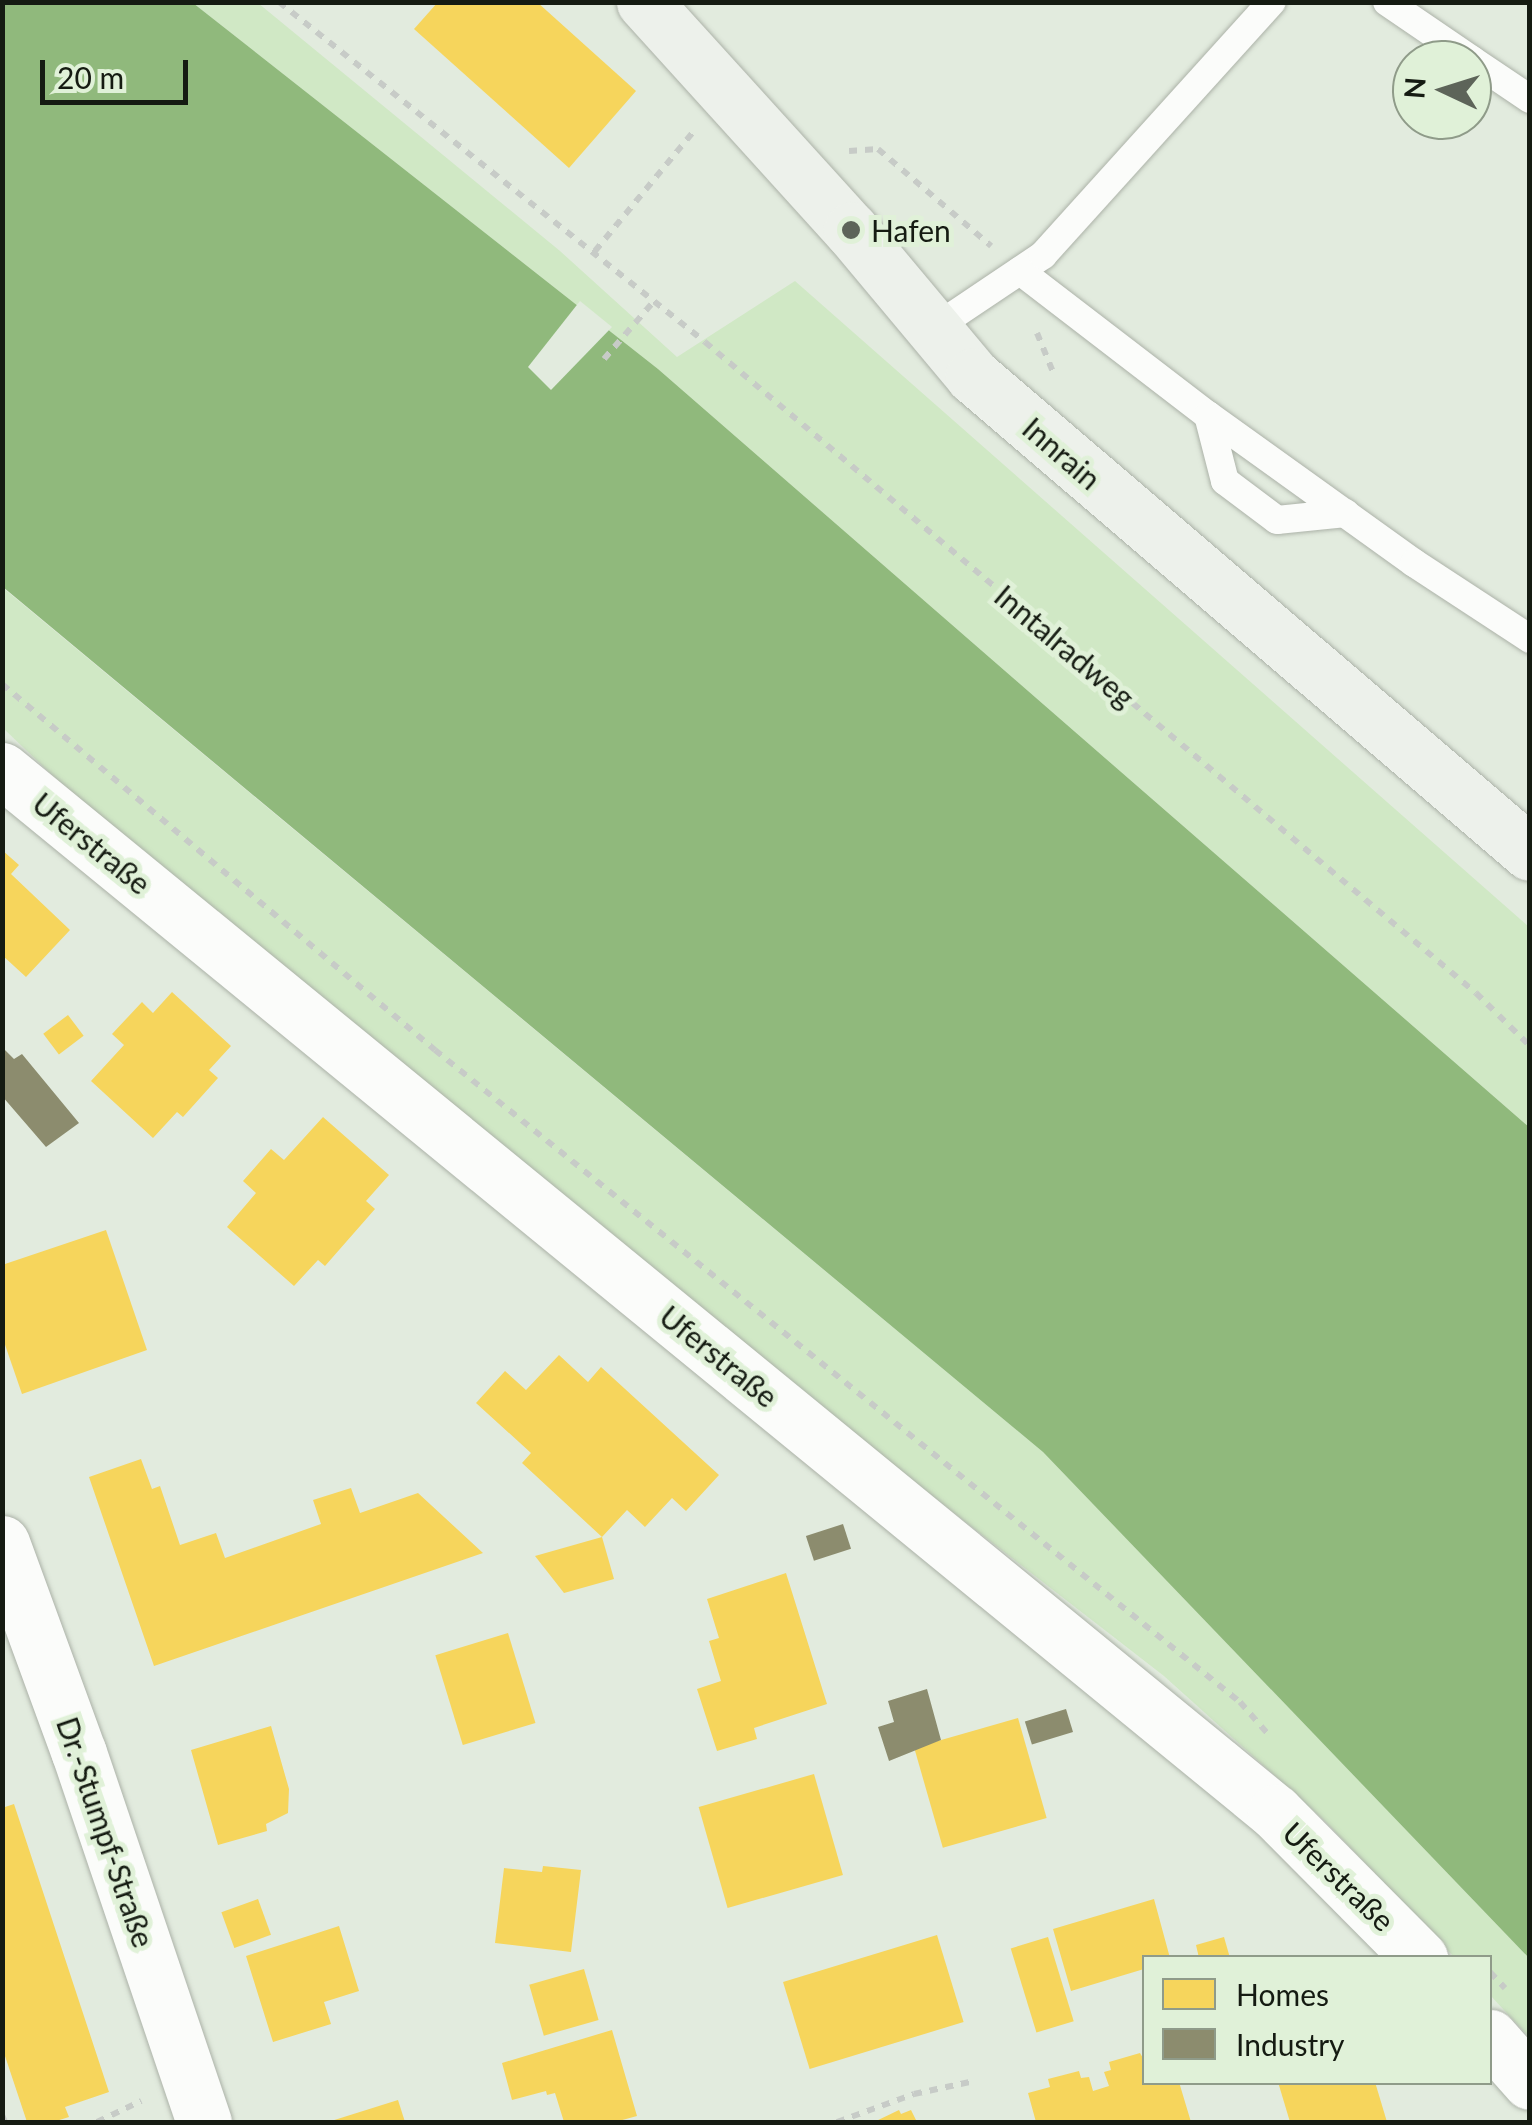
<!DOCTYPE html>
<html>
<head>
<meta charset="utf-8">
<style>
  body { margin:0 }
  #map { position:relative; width:1532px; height:2125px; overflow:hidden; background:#e2ebde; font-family:Lato,sans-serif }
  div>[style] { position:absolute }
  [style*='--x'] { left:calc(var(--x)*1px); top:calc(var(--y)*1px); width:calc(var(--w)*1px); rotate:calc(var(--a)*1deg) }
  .green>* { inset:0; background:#d0e8c5 }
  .water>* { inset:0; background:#90b97c }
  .pier>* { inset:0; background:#e2ebde }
  .homes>* { inset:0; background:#f6d55c; transform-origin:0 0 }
  .industry>* { inset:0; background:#8c8c6e; transform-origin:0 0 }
  .path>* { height:6px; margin-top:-3px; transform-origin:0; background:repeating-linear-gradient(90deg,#c7cbc7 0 8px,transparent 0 16px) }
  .roads { filter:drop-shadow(0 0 2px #acb2a8) drop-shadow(0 0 2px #acb2a8) }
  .service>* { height:28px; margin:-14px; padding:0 14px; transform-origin:14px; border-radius:14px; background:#fbfcfa }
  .minor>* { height:55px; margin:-27.5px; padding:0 27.5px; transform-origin:27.5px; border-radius:27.5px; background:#fbfcfa }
  .secondary>* { height:55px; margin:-27.5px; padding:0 27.5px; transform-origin:27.5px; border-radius:27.5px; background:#edf1eb }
  .dots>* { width:28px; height:28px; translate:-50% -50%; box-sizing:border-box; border:5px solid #e0f1d8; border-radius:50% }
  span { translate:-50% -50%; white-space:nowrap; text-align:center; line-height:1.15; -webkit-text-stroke:10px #e0f1d8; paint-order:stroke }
  .poi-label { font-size:30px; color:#151b12 }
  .left { translate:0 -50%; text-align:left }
  .street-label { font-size:30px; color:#151b12 }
  .frame { position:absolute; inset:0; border:5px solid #151b12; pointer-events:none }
  .legend { position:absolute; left:1142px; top:1955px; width:350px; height:130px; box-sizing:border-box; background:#e0f1d8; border:2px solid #8f9b89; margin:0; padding:12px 18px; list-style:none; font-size:30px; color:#151b12 }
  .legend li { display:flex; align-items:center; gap:20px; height:50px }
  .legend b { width:50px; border:2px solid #8f9b89 }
  .north { position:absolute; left:1392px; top:40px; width:100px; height:100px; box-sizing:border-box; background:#e0f1d8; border:2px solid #8f9b89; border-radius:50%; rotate:274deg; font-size:28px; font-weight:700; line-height:40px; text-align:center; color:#151b12 }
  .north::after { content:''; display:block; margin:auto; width:35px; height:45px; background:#5d6459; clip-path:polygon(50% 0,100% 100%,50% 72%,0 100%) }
  .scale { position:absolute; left:40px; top:60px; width:148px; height:45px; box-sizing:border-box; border:5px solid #151b12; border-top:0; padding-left:12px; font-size:30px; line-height:35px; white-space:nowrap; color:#151b12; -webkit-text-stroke:8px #e0f1d8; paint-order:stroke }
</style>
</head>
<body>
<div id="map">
  <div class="green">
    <div style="clip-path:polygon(193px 3px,258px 3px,560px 251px,677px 357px,795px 281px,1529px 927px,1529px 1127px,658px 369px)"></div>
    <div style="clip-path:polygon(2px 587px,1043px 1452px,1529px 1958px,1529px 2037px,1490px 1995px,1490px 1958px,1454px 1957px,1326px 1822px,1164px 1676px,923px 1489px,119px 839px,3px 728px)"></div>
  </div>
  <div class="water">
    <div style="clip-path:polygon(2px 3px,193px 3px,658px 369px,1529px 1127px,1529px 1958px,1043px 1452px,3px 587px)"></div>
  </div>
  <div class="pier">
    <div style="clip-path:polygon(580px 301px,612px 327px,551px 390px,528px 367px)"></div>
  </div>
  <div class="homes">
    <div style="clip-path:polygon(438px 2px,537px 2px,636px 91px,569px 168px,414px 29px)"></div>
    <div style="clip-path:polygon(2px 850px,19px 865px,11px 874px,70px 930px,26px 977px,2px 955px)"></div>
    <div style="clip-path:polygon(172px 992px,231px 1046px,209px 1070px,218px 1078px,183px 1117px,177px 1112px,153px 1138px,91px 1081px,124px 1045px,112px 1034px,142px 1002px,153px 1013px)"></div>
    <div style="left:68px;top:1015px;width:26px;height:31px;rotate:53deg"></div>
    <div style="clip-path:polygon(323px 1117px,389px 1175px,366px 1201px,375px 1209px,325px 1266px,318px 1260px,294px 1286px,227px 1227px,256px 1193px,243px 1181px,271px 1149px,284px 1160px)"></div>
    <div style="clip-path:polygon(106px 1230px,147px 1350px,22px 1394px,2px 1336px,2px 1265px)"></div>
    <div style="clip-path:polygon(559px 1355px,588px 1382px,601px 1367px,719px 1475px,686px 1511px,672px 1498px,645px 1527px,627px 1510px,602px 1537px,522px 1463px,531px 1453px,476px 1403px,505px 1371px,526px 1390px)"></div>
    <div style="clip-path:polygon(141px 1459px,152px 1489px,160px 1486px,180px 1545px,216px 1533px,225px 1558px,321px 1524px,313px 1500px,351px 1488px,360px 1513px,418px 1493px,483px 1553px,154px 1666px,89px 1477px)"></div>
    <div style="clip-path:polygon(602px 1537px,614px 1579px,564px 1593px,535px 1556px)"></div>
    <div style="clip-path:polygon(786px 1573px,827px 1704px,754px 1728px,757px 1739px,717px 1751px,697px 1689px,721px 1681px,709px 1641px,719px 1638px,707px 1599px)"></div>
    <div style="left:508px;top:1633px;width:94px;height:76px;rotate:73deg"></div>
    <div style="left:1018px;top:1718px;width:104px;height:108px;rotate:74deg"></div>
    <div style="clip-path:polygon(271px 1726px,289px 1789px,288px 1813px,266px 1824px,267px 1831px,218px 1845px,191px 1750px)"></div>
    <div style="left:814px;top:1774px;width:105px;height:120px;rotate:74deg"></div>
    <div style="clip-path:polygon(14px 1804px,109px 2092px,65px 2107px,69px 2117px,53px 2122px,27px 2122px,2px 2047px,2px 1808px)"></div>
    <div style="clip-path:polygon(543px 1866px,581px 1870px,571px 1952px,495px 1943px,504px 1868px,542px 1872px)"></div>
    <div style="left:258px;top:1899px;width:38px;height:39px;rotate:70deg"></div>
    <div style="clip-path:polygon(1154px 1899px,1170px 1958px,1144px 1958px,1144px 1969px,1071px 1991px,1053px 1929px)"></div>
    <div style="clip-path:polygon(339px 1926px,359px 1991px,324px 2002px,331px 2024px,273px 2042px,246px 1956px)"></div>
    <div style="left:937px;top:1935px;width:91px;height:161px;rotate:73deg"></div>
    <div style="left:1048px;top:1937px;width:88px;height:39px;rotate:73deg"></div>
    <div style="clip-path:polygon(1224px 1937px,1230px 1958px,1199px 1958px,1196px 1945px)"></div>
    <div style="left:584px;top:1969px;width:53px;height:57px;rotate:74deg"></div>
    <div style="clip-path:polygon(612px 2030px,637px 2116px,615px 2122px,564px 2122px,555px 2093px,547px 2095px,546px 2091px,512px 2100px,502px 2063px)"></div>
    <div style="clip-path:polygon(1140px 2053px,1144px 2060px,1144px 2082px,1179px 2082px,1191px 2122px,1036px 2122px,1028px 2093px,1050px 2087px,1048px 2079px,1079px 2071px,1081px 2078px,1089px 2077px,1093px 2091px,1109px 2086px,1104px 2072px,1111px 2070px,1109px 2062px)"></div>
    <div style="clip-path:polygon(1278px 2082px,1375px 2082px,1387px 2122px,1290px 2122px)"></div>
    <div style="clip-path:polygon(398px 2100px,405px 2122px,328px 2122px)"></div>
    <div style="clip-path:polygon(899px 2110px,901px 2114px,911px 2110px,917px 2122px,874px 2122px)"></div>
  </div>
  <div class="industry">
    <div style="clip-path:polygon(2px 1047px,14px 1059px,22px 1054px,79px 1123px,46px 1147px,2px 1096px)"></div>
    <div style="left:843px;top:1524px;width:26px;height:39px;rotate:72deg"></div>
    <div style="clip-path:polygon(927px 1689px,941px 1740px,889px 1761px,878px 1727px,894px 1722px,888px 1701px)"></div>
    <div style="left:1066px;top:1709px;width:24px;height:43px;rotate:73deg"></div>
  </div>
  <div class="path">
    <div style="--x:279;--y:2;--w:545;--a:38.59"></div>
    <div style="--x:705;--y:342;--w:1009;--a:40.18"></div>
    <div style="--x:1476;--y:993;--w:76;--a:44.5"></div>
    <div style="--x:849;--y:151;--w:29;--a:-4"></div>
    <div style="--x:878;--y:149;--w:149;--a:40.6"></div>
    <div style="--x:595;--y:251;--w:156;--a:-50.5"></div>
    <div style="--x:1037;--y:333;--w:42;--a:67.7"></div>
    <div style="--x:604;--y:359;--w:78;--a:-49.2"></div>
    <div style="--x:2;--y:684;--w:567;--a:40.21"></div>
    <div style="--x:435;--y:1050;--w:1036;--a:39.01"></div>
    <div style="--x:1240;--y:1702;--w:41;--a:48.9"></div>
    <div style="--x:1490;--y:1972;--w:22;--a:47"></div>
    <div style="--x:2;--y:2115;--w:8;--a:67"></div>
    <div style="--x:97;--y:2122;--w:49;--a:-25.5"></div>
    <div style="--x:837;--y:2122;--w:82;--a:-20"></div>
    <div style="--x:914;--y:2094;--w:57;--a:-12.1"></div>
  </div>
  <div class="roads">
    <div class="service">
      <div style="--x:1387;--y:2;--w:103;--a:34.3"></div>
      <div style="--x:1472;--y:60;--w:70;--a:33.9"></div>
      <div style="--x:1020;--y:271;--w:237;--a:37.5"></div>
      <div style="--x:1208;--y:415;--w:254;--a:35.7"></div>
      <div style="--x:1414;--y:563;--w:139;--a:33.2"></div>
      <div style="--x:933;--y:329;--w:133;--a:-33.9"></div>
      <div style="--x:1043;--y:255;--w:341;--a:-47.9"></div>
      <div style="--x:1208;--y:415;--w:68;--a:75.6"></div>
      <div style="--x:1225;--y:481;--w:65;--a:36.9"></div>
      <div style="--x:1277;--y:520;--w:69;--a:-5.8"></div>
    </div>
    <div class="minor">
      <div style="--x:2;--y:770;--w:1645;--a:39.3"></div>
      <div style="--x:1275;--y:1812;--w:206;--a:45.2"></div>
      <div style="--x:2;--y:1543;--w:224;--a:69.9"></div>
      <div style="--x:79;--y:1753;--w:390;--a:71.3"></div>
      <div style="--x:1490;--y:2037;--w:60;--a:48.4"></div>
    </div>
    <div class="secondary">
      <div style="--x:644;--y:2;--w:308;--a:47.8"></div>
      <div style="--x:851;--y:230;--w:190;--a:50.1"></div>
      <div style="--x:973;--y:376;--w:733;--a:40.58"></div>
    </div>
  </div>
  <div class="dots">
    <div style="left:851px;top:230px;background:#5d6459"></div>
  </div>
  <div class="poi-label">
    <span class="left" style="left:871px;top:230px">Hafen</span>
  </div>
  <div class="street-label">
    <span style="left:1062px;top:453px;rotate:41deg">Innrain</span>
    <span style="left:1065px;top:646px;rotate:40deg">Inntalradweg</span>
    <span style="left:92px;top:843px;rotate:39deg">Uferstraße</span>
    <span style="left:719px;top:1356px;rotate:39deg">Uferstraße</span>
    <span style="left:106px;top:1832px;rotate:71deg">Dr.-Stumpf-Straße</span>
    <span style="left:1339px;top:1876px;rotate:44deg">Uferstraße</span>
  </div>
  <div class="frame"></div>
  <ul class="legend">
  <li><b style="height:28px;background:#f6d55c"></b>Homes</li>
  <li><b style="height:28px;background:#8c8c6e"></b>Industry</li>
  </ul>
  <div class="north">N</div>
  <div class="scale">20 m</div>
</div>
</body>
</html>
